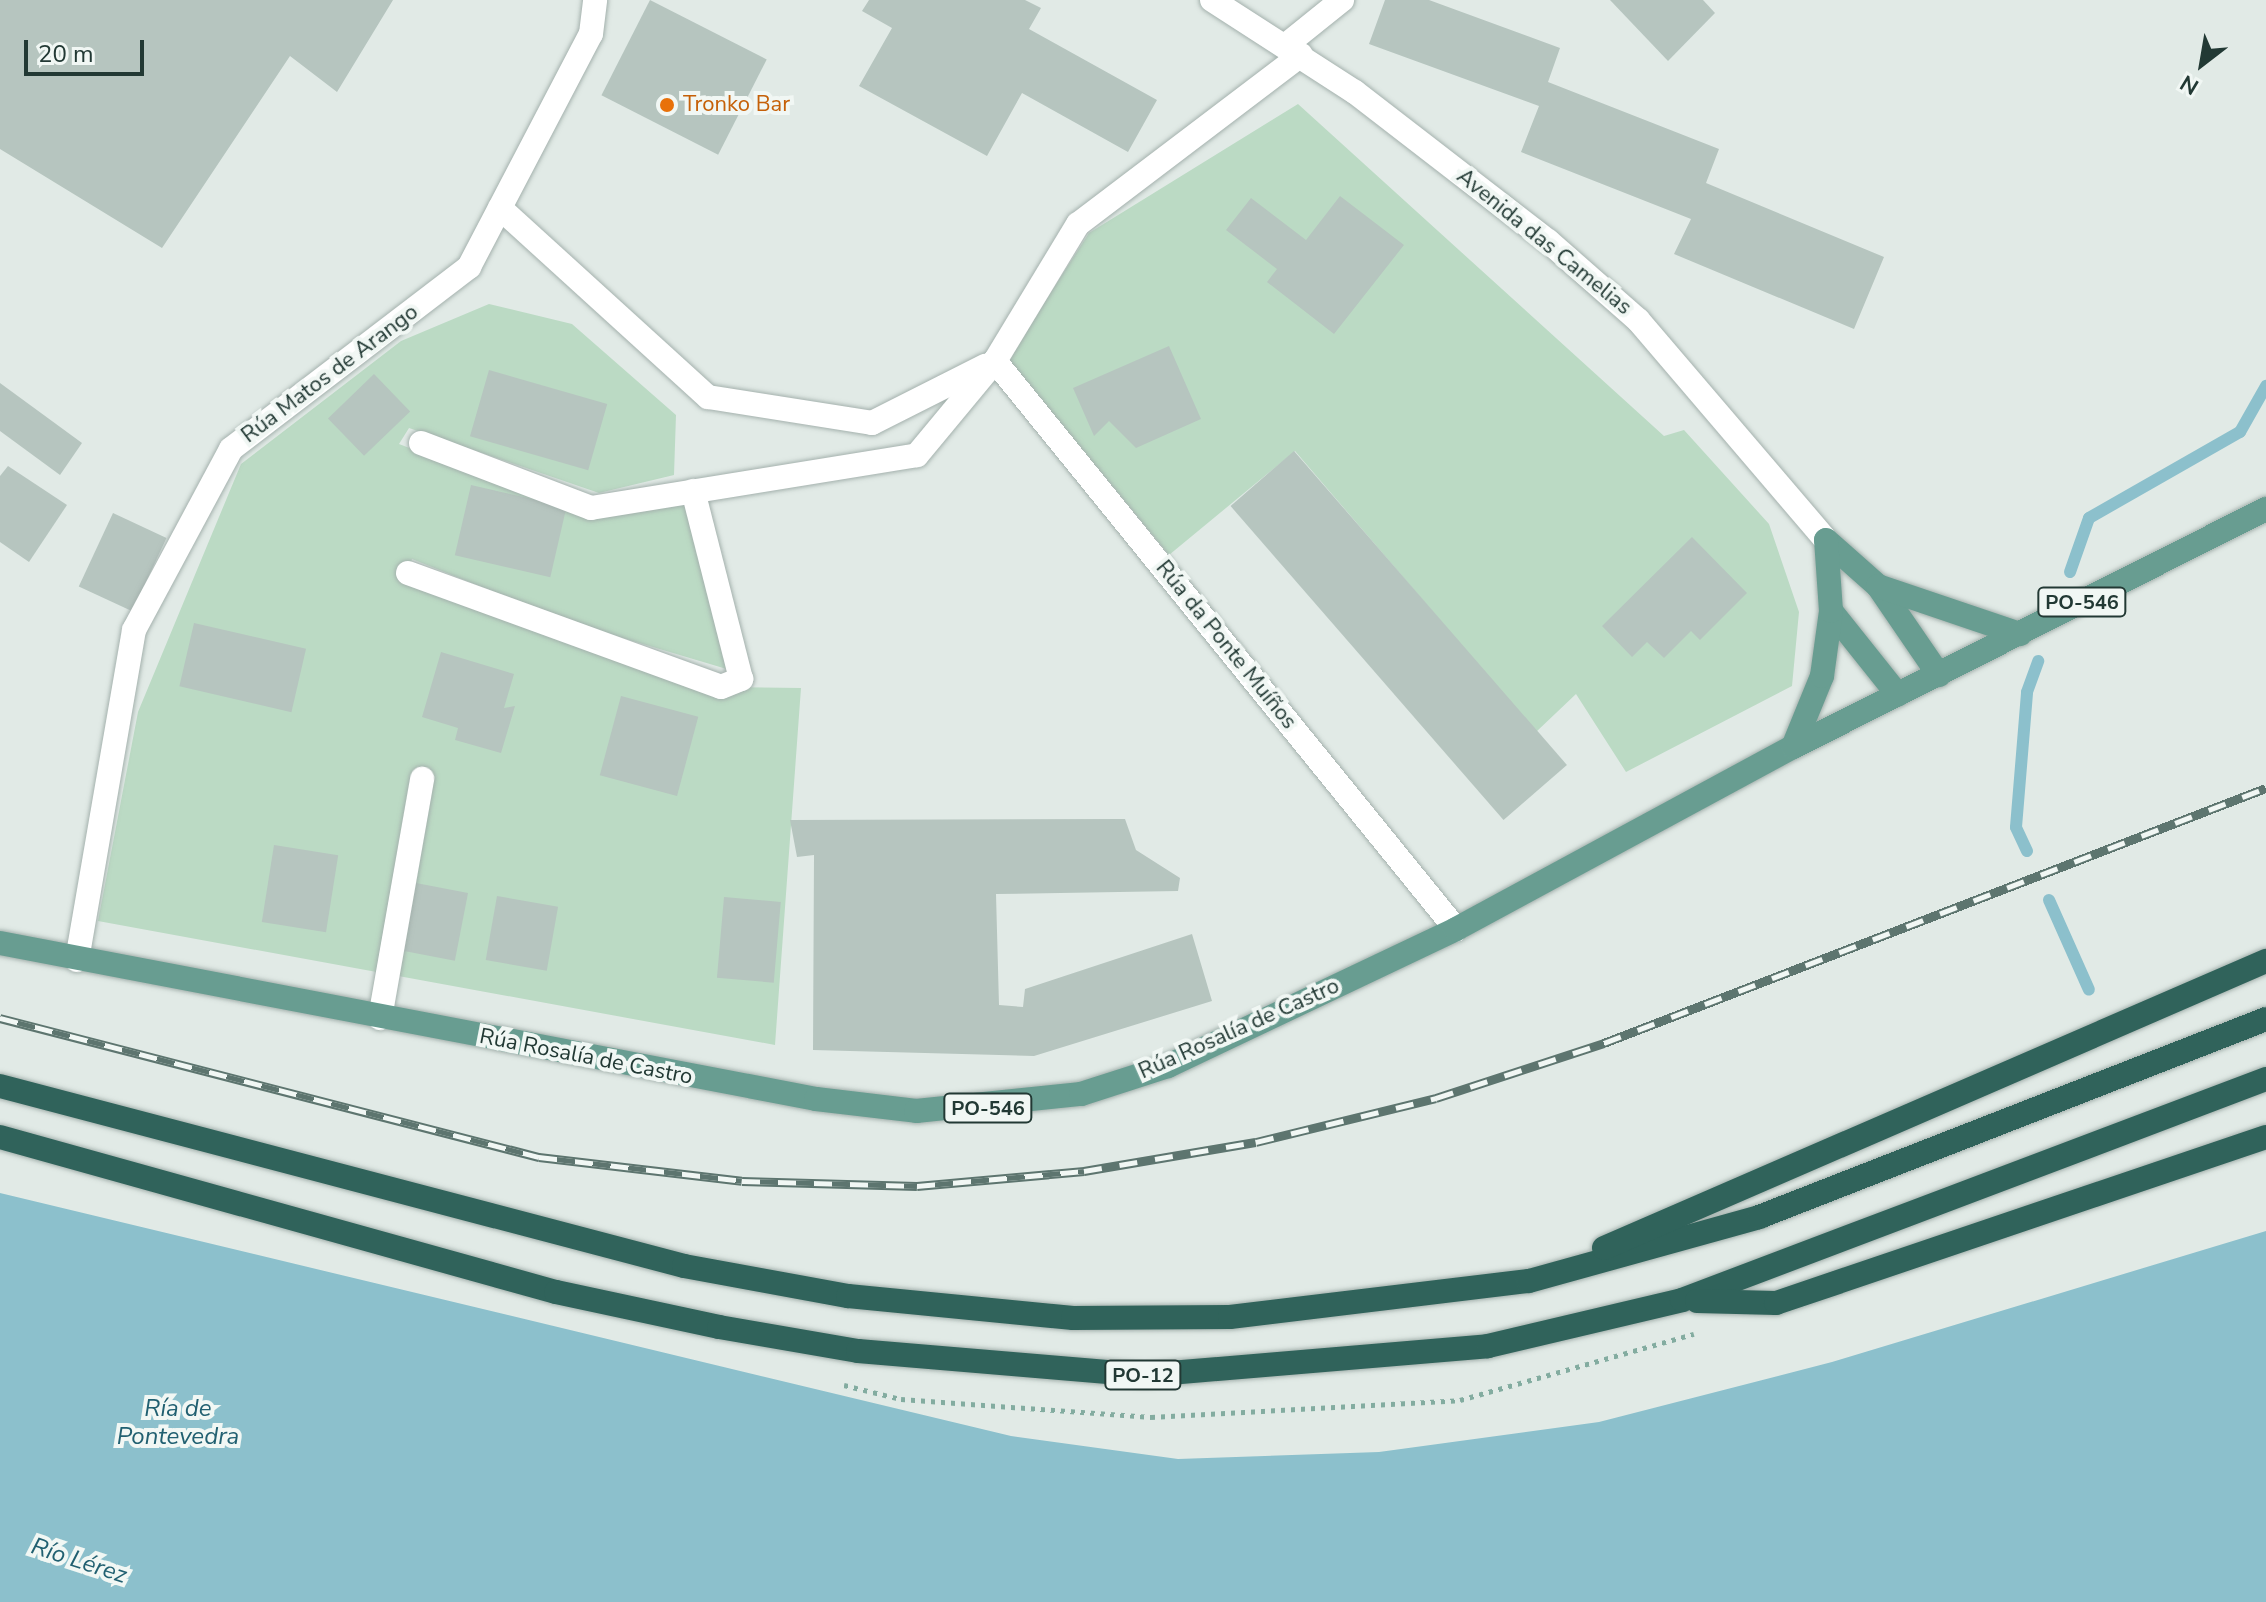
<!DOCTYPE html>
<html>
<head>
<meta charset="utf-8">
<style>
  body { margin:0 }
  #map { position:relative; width:2266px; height:1602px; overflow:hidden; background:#e1eae6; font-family:"Nunito Sans",sans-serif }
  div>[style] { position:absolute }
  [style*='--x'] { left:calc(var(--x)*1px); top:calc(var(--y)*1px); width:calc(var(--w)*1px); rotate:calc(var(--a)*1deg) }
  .green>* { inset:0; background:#bbdac4 }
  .water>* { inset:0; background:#8cc0cc }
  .stream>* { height:12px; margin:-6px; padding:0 6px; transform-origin:6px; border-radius:6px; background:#8cc0cc }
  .building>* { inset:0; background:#b6c5bf; transform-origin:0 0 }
  .path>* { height:5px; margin-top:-2.5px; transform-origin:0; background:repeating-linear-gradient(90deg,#83aca0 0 4px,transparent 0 10px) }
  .roads { filter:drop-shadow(0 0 2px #a4b1ad) drop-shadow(0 0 2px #a4b1ad) }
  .minor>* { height:24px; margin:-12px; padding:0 12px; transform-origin:12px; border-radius:12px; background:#fff }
  .major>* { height:24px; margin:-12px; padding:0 12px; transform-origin:12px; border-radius:12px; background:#689d91 }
  .highway>* { height:24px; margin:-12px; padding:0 12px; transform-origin:12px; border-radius:12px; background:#30635b }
  .rail>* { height:9px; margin-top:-4.5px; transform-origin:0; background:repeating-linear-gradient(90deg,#f1f7f4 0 18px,#5d756f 0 36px); box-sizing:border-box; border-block:2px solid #5d756f }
  .dots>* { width:22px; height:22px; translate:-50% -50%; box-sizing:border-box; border:4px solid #f1f7f4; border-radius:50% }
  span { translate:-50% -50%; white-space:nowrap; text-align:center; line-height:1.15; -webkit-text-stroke:8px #f1f7f4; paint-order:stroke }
  .shield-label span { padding:2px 6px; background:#f1f7f4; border:2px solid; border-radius:6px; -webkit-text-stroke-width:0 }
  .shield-label { font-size:20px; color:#223934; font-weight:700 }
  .food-label { font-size:22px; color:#c56008 }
  .left { translate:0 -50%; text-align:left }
  .street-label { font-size:22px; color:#223934 }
  .water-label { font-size:24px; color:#216071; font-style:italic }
  .north { position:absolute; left:2162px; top:24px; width:80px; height:80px; -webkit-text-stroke:6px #f1f7f4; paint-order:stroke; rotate:211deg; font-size:22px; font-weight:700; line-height:32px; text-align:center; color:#223934 }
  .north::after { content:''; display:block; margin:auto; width:28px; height:36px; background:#223934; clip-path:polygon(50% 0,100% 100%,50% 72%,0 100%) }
  .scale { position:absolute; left:24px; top:40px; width:120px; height:36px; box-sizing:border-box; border:4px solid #223934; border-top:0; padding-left:10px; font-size:24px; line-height:28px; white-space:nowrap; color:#223934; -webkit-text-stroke:6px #f1f7f4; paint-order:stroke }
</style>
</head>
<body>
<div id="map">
  <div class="green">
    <div style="clip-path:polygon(1298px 104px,1664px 436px,1684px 430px,1769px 524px,1799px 612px,1792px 686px,1626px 772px,1576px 694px,1536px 732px,1295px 451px,1169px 555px,1008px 359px,1089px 233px)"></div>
    <div style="clip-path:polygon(489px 304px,572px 324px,676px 415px,674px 475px,599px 493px,409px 428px,399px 444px,590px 517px,684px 502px,730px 670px,569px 622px,412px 559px,408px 573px,721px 687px,801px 688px,775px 1045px,98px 921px,138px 712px,241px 464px,401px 341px)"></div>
  </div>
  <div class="water">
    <div style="clip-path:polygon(0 1193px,1011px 1436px,1178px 1459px,1379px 1452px,1599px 1422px,1832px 1362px,2266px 1231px,2266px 1602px,0 1602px)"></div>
  </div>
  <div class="stream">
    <div style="--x:2070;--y:572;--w:57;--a:-70.6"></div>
    <div style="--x:2089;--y:518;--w:174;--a:-29.7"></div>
    <div style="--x:2240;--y:432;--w:53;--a:-60.5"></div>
    <div style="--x:2027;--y:851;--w:26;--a:-115"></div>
    <div style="--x:2016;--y:827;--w:135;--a:-85.3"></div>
    <div style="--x:2027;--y:692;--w:33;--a:-70"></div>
    <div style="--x:2049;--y:900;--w:98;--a:66"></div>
  </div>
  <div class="building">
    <div style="clip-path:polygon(0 0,393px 0,337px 92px,290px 56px,162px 248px,0 149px)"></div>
    <div style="left:650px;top:0;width:131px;height:107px;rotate:27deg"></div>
    <div style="clip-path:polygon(869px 0,1025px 0,1041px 8px,1029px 29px,1157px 100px,1128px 152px,1022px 93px,987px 156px,859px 86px,892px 28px,862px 11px)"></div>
    <div style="clip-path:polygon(1385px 0,1429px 0,1560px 48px,1548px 82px,1719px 149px,1706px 183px,1884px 257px,1854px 329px,1674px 254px,1691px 219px,1521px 152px,1539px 106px,1369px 44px)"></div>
    <div style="clip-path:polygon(1610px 0,1703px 0,1715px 13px,1668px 61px)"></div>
    <div style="clip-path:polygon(1340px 196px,1404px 245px,1334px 334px,1267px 282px,1277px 269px,1226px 230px,1251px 198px,1306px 240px)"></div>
    <div style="clip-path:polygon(1169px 346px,1201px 419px,1136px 448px,1109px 421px,1094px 436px,1073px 388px)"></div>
    <div style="left:489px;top:370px;width:123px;height:69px;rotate:16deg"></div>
    <div style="left:374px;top:374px;width:52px;height:64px;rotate:46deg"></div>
    <div style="clip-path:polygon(0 383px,82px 443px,60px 475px,0 431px)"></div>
    <div style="left:1294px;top:451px;width:416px;height:84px;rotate:49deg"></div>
    <div style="clip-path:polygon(8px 466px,67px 505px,29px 562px,0 542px,0 476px)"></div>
    <div style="left:471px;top:485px;width:98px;height:72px;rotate:13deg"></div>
    <div style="left:113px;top:513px;width:59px;height:81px;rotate:25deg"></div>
    <div style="clip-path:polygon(1692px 537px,1747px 593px,1700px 640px,1691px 631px,1664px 658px,1647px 642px,1632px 657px,1602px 626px)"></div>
    <div style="left:194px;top:623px;width:115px;height:65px;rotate:13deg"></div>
    <div style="clip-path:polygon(441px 652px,514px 674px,504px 708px,515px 706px,501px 753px,455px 740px,458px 728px,422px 717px)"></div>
    <div style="left:621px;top:696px;width:80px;height:82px;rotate:15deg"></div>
    <div style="clip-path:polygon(1125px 819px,1136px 850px,1180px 878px,1178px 891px,996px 894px,999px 1005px,1023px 1007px,1025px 989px,1192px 934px,1212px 1001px,1034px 1056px,813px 1050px,814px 855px,797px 857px,790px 820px)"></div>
    <div style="left:274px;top:845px;width:65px;height:78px;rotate:9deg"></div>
    <div style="left:416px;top:883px;width:53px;height:69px;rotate:11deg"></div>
    <div style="left:497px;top:896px;width:62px;height:65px;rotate:10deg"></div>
    <div style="left:724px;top:897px;width:57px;height:81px;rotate:5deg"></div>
  </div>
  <div class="path">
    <div style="--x:844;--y:1385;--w:59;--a:13.8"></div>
    <div style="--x:901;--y:1399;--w:251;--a:4.1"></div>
    <div style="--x:1151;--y:1417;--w:309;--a:-3.1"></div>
    <div style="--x:1460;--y:1400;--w:243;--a:-15.8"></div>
  </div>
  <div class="roads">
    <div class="minor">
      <div style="--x:1212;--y:0;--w:170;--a:32.8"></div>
      <div style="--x:1355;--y:92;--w:244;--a:37.7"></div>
      <div style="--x:1548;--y:241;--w:120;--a:41.3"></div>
      <div style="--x:1638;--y:320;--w:289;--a:49.5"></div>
      <div style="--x:1286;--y:45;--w:72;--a:-38.8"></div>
      <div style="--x:1301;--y:55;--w:280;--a:142.8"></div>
      <div style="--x:1078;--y:224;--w:160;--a:121.2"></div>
      <div style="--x:995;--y:361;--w:732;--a:50.94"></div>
      <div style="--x:500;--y:208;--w:281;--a:42.3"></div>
      <div style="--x:708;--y:397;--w:166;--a:9"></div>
      <div style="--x:872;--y:423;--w:127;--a:-26.8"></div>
      <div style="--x:421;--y:443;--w:182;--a:20.9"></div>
      <div style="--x:591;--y:508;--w:330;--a:-9.2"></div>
      <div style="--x:917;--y:455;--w:122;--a:-50.3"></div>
      <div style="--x:408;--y:573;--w:333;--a:20"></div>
      <div style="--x:721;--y:687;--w:22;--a:-22"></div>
      <div style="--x:741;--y:679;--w:194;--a:-104.3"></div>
      <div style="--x:77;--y:960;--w:335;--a:-80.2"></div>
      <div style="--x:134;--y:630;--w:205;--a:-61.8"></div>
      <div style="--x:231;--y:449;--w:300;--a:-37.4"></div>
      <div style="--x:469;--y:267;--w:263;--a:-62.4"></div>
      <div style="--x:591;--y:34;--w:34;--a:-83"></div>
      <div style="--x:380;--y:1018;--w:243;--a:-80"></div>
    </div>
    <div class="major">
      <div style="--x:1826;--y:540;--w:69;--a:41.5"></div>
      <div style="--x:1878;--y:586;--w:108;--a:55.6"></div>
      <div style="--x:1878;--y:586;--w:150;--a:18.7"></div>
      <div style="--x:1831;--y:611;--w:107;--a:51.4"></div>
      <div style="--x:1793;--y:747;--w:77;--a:-67.8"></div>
      <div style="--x:1822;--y:676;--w:66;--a:-82.1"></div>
      <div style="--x:1831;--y:611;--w:71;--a:-94"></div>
      <div style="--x:0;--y:943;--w:831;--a:10.82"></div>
      <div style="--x:816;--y:1099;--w:101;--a:6.8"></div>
      <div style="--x:916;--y:1111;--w:166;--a:-5.9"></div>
      <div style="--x:1081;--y:1094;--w:91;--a:-17.8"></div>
      <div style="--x:1168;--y:1066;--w:319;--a:-25.4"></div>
      <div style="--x:1456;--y:929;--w:383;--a:-28.4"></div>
      <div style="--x:1793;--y:747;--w:530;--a:-26.71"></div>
    </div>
    <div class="highway">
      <div style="--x:0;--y:1086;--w:707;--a:14.74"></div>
      <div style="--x:684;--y:1266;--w:167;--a:10.4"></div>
      <div style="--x:848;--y:1296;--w:226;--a:5.6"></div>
      <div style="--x:1073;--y:1318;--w:157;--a:-0.4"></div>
      <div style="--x:1230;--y:1317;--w:301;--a:-6.9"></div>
      <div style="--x:1529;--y:1281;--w:239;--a:-15.5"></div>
      <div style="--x:1759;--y:1217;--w:544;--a:-21.33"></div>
      <div style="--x:0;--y:1137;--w:577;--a:15.58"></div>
      <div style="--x:556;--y:1292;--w:167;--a:12.1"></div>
      <div style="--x:719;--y:1327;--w:141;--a:9.8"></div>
      <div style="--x:858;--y:1351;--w:289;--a:4.8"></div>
      <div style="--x:1146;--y:1375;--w:343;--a:-4.8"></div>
      <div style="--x:1488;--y:1346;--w:199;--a:-13.3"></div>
      <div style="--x:1682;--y:1300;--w:624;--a:-20.73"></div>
      <div style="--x:1604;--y:1248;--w:722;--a:-23.44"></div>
      <div style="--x:1697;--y:1301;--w:79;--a:1.5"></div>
      <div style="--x:1776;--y:1303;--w:517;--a:-18.72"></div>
    </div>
  </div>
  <div class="rail">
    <div style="--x:0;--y:1018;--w:557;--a:14.46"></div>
    <div style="--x:539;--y:1157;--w:204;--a:6.7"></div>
    <div style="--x:742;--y:1181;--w:175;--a:1.6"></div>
    <div style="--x:917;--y:1186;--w:168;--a:-5.1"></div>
    <div style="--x:1084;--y:1171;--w:174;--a:-9.6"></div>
    <div style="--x:1256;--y:1142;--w:185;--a:-13.7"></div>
    <div style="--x:1436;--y:1098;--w:177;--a:-18.1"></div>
    <div style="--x:1604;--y:1043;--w:709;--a:-21.07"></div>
  </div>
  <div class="dots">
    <div style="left:667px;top:105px;background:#e8710a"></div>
  </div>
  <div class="shield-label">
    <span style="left:2082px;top:602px">PO-546</span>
    <span style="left:988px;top:1108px">PO-546</span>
    <span style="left:1143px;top:1375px">PO-12</span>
  </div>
  <div class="food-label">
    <span class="left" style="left:683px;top:105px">Tronko Bar</span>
  </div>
  <div class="street-label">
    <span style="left:1544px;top:242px;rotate:39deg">Avenida das Camelias</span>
    <span style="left:330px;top:374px;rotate:-37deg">Rúa Matos de Arango</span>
    <span style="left:1226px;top:645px;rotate:51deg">Rúa da Ponte Muíños</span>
    <span style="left:1239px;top:1029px;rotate:-24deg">Rúa Rosalía de Castro</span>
    <span style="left:586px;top:1057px;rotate:11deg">Rúa Rosalía de Castro</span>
  </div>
  <div class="water-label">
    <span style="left:178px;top:1423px">Ría de<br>Pontevedra</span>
    <span style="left:79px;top:1561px;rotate:18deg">Río Lérez</span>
  </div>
  <div class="north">N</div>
  <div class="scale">20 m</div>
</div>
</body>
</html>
